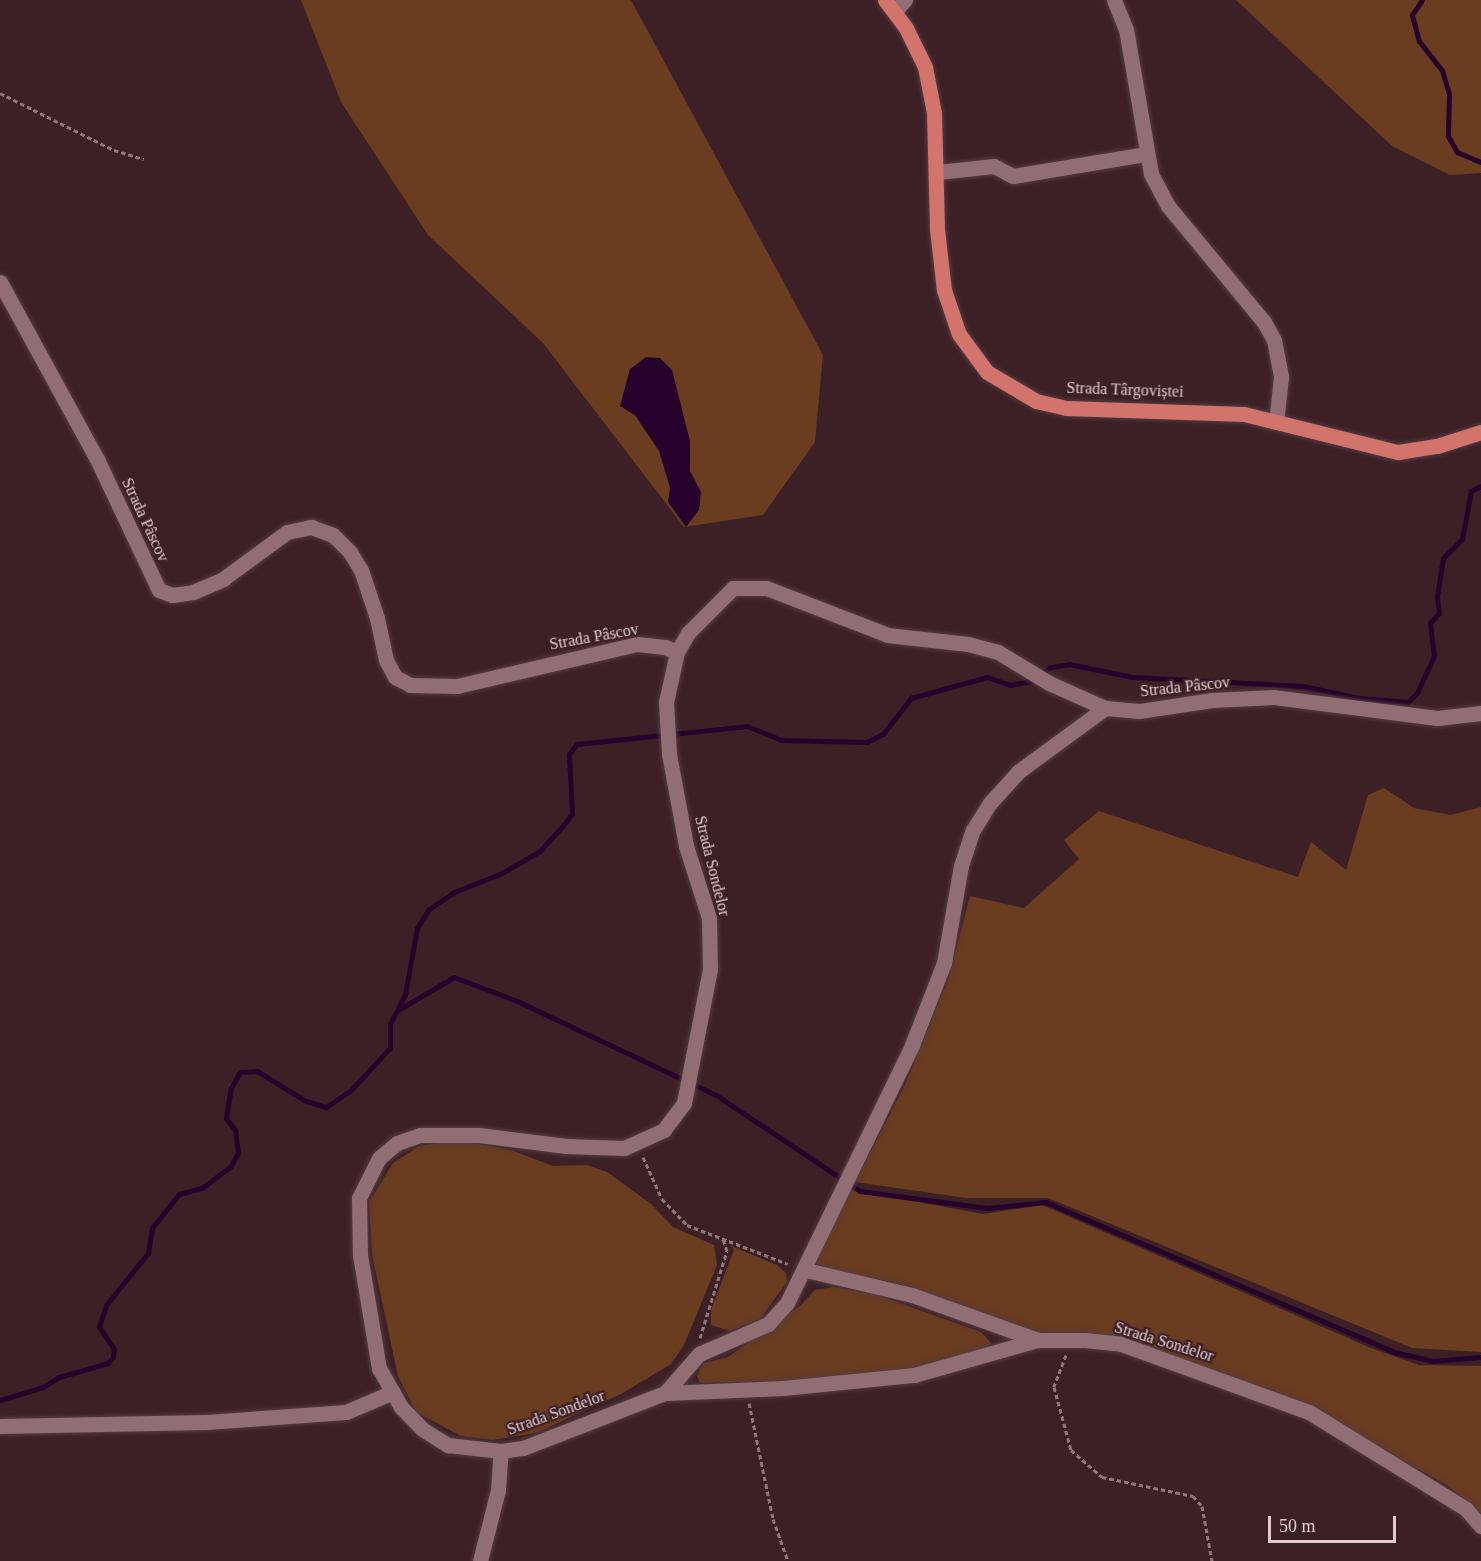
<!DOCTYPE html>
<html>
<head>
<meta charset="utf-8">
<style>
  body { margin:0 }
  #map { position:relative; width:1481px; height:1561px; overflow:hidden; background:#3d2026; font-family:"Times New Roman",serif }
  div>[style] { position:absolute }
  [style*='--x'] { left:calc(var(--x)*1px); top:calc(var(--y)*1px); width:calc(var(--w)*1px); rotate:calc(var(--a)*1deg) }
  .green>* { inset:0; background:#6a3c20 }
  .water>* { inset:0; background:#25012b }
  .stream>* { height:5px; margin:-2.5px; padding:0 2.5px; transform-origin:2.5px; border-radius:2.5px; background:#25012b }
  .path>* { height:3px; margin-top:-1.5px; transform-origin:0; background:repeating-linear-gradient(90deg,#8f777b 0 4.5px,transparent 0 7.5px) }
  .roads { filter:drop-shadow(0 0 2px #533c41) drop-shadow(0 0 2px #533c41) }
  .minor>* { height:15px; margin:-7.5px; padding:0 7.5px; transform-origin:7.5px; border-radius:7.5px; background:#906e74 }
  .major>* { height:15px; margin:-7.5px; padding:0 7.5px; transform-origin:7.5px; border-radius:7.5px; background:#d2736c }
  span { translate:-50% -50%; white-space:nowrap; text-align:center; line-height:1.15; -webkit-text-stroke:4.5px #3d2026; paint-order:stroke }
  .street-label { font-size:16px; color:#e0cdd0 }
  .scale { position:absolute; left:1268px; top:1516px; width:128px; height:27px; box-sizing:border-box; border:3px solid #e0cdd0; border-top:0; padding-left:8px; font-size:18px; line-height:21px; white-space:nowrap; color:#e0cdd0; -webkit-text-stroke:4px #3d2026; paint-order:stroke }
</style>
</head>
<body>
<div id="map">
  <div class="green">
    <div style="clip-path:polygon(301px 0,631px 0,823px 355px,815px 442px,763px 515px,684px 527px,543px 343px,428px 235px,341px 102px)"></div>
    <div style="clip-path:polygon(1236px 0,1481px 0,1481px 173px,1450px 175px,1392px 146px)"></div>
    <div style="clip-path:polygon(1384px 788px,1414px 808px,1451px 815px,1481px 807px,1481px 1352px,1412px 1348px,1048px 1198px,966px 1198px,855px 1182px,904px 1087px,948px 980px,970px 896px,1024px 908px,1079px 859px,1064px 840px,1099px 811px,1298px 877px,1311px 842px,1346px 870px,1368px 795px)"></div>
    <div style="clip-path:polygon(459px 1140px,514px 1151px,553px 1166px,587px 1165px,607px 1172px,651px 1204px,673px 1227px,714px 1245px,717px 1265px,684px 1345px,671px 1364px,621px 1394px,536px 1433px,492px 1440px,461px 1436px,416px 1412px,398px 1376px,372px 1255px,369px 1202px,393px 1163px,419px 1146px)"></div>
    <div style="clip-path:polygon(848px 1189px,983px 1214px,1042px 1205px,1371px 1348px,1419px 1365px,1481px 1366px,1481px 1513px,1447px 1485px,1316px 1413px,1157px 1349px,1098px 1336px,1053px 1336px,1021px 1329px,897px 1283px,819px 1267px,816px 1262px)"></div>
    <div style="clip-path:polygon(731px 1246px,777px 1265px,786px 1273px,787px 1282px,760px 1319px,730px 1331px,711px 1325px,711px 1310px,734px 1250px)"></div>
    <div style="clip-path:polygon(833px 1287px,877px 1295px,981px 1332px,991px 1343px,985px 1351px,916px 1370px,782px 1381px,700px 1383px,697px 1376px,704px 1363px,728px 1357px,800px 1306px,815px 1290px)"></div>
  </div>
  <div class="water">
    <div style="clip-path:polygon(646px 357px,660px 358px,672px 370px,690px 441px,690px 471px,701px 492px,699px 510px,686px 527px,668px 502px,670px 488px,659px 451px,635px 415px,620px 406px,630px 369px)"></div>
  </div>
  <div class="stream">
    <div style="--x:1422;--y:0;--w:18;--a:124"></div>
    <div style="--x:1412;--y:15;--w:27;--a:75"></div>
    <div style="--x:1419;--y:41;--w:37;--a:52"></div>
    <div style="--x:1442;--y:70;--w:25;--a:74"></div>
    <div style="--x:1449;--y:94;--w:42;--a:91.4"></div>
    <div style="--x:1448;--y:136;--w:18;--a:61"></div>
    <div style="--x:1457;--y:152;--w:26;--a:23"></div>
    <div style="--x:398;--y:1010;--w:65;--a:-30.5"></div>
    <div style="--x:454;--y:977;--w:67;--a:20.9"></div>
    <div style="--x:517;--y:1001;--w:220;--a:25.3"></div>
    <div style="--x:716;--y:1095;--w:173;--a:33.7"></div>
    <div style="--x:860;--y:1191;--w:128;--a:7.6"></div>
    <div style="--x:987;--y:1208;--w:59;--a:-5.8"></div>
    <div style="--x:1046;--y:1202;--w:379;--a:23.3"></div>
    <div style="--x:1394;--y:1352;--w:39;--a:13"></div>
    <div style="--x:1432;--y:1361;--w:49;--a:-4.7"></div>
    <div style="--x:0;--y:1400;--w:45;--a:-16.8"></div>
    <div style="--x:43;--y:1387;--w:19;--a:-32"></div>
    <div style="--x:59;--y:1377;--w:51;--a:-15.9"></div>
    <div style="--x:108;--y:1363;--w:8;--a:-50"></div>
    <div style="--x:113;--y:1357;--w:8;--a:-83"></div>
    <div style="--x:114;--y:1349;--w:27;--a:-124"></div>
    <div style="--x:99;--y:1327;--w:23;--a:-72"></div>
    <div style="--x:106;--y:1305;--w:67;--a:-51.1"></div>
    <div style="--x:148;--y:1253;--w:25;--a:-81"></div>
    <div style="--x:152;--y:1228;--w:43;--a:-51.5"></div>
    <div style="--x:179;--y:1194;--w:24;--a:-15"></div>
    <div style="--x:202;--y:1188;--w:36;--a:-37"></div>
    <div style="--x:231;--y:1166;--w:15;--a:-62"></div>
    <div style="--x:238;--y:1153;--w:23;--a:-97"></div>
    <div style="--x:235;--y:1130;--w:15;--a:-127"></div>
    <div style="--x:226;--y:1118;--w:30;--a:-81"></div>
    <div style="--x:231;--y:1088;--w:18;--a:-61"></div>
    <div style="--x:240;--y:1072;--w:17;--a:-3"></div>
    <div style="--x:257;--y:1071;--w:57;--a:31.5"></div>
    <div style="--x:306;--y:1101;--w:21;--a:17"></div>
    <div style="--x:326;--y:1107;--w:29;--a:-34"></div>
    <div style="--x:350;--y:1091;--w:59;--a:-47.1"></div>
    <div style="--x:390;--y:1048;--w:24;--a:-90"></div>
    <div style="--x:390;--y:1024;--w:34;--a:-63"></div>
    <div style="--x:405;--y:994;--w:67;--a:-79.7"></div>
    <div style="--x:417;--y:928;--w:22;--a:-58"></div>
    <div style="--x:429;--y:909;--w:30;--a:-34"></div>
    <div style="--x:454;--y:892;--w:49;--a:-21.4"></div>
    <div style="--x:500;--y:874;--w:46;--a:-29.9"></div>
    <div style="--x:540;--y:851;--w:39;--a:-48"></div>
    <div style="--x:566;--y:822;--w:10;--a:-53"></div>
    <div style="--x:572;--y:814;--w:60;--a:-92.9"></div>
    <div style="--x:569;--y:754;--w:13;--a:-51"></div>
    <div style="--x:577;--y:744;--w:171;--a:-6"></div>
    <div style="--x:747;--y:726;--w:37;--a:22"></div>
    <div style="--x:781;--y:740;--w:86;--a:1.3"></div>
    <div style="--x:867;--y:742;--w:18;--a:-27"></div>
    <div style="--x:883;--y:734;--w:46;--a:-52.1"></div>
    <div style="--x:911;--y:698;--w:79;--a:-15.4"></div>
    <div style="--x:987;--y:677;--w:24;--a:19"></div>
    <div style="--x:1010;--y:685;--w:20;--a:-11"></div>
    <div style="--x:1030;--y:681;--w:25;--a:-34"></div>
    <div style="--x:1051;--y:667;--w:18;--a:-9"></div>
    <div style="--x:1069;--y:664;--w:65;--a:11.5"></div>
    <div style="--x:1133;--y:677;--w:170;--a:3"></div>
    <div style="--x:1303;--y:686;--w:57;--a:12.1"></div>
    <div style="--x:1359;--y:698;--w:49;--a:4.7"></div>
    <div style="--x:1408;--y:702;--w:13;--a:-45"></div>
    <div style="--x:1417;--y:693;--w:41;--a:-65.3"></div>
    <div style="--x:1434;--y:656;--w:33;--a:-97"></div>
    <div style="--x:1430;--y:623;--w:13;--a:-48"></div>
    <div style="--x:1439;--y:613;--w:17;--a:-97"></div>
    <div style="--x:1437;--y:596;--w:38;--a:-81"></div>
    <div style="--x:1443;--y:558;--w:27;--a:-45"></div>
    <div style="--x:1462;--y:539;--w:49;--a:-79.4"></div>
    <div style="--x:1471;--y:491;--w:11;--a:-27"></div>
  </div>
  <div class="path">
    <div style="--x:0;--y:93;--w:127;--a:26.6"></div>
    <div style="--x:114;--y:150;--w:31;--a:17"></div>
    <div style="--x:643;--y:1157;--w:46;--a:65.7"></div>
    <div style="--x:662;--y:1199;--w:36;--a:46"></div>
    <div style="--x:687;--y:1225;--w:108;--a:21.1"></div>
    <div style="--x:700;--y:1338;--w:91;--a:-72.8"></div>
    <div style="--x:727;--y:1251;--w:13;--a:-108"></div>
    <div style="--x:1066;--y:1355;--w:34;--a:111"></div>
    <div style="--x:1054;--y:1387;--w:65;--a:74.9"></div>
    <div style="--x:1071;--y:1450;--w:41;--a:41.1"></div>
    <div style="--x:1102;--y:1477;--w:93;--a:11.8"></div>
    <div style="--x:1193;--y:1496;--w:13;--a:48"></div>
    <div style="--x:1202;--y:1506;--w:56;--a:79.7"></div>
    <div style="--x:749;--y:1403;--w:118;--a:78.3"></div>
    <div style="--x:773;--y:1519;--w:45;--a:70.3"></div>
  </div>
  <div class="roads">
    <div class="minor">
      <div style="--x:1114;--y:0;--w:31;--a:68"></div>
      <div style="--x:1126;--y:29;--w:147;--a:80.2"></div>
      <div style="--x:1151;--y:174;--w:36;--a:62"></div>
      <div style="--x:1168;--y:206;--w:151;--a:50.4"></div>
      <div style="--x:1264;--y:322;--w:21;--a:61"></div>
      <div style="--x:1274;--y:340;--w:38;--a:79"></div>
      <div style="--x:1281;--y:377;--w:45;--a:96.3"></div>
      <div style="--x:895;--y:11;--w:15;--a:-48"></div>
      <div style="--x:938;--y:172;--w:56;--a:-6.1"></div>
      <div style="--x:994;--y:166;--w:21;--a:28"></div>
      <div style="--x:1013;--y:176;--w:135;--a:-9.4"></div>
      <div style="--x:0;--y:282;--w:202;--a:61.3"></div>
      <div style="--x:97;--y:459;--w:145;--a:64.7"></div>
      <div style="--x:159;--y:590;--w:14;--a:21"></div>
      <div style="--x:172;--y:595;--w:21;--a:-8"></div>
      <div style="--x:193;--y:592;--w:33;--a:-23"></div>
      <div style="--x:223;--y:579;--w:79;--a:-36.3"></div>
      <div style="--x:287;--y:532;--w:25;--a:-12"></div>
      <div style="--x:311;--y:527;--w:23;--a:20"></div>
      <div style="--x:333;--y:535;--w:24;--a:45"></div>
      <div style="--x:350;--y:552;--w:21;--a:59"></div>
      <div style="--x:361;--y:570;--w:51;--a:71.6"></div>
      <div style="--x:377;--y:618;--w:43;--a:77.9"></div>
      <div style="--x:386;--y:660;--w:19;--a:62"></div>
      <div style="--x:395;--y:677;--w:17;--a:28"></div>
      <div style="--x:410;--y:685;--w:47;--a:1.2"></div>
      <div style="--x:457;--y:686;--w:185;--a:-13.1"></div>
      <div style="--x:637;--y:644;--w:28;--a:6"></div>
      <div style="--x:665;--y:647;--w:13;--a:23"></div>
      <div style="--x:1481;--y:713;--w:44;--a:173.5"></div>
      <div style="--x:1437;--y:718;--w:164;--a:-172.7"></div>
      <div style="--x:1274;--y:697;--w:62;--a:177.2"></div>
      <div style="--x:1212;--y:700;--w:74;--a:171.4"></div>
      <div style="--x:1139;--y:711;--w:34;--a:-175"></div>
      <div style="--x:1105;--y:708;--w:61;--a:-155.9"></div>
      <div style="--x:1049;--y:683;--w:60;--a:-148.7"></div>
      <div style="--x:998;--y:652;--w:31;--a:-165"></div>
      <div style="--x:968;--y:644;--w:81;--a:-173.6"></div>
      <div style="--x:888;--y:635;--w:131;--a:-158.9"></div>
      <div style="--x:766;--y:588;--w:33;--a:180"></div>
      <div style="--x:733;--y:588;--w:64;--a:135"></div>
      <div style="--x:688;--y:633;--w:22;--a:120"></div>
      <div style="--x:677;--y:652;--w:51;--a:102.4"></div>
      <div style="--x:666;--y:702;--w:52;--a:86.7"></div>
      <div style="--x:669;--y:754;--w:94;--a:79.5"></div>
      <div style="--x:686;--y:846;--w:76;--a:72.3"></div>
      <div style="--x:709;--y:918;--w:51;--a:88.9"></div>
      <div style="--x:710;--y:969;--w:136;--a:101"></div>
      <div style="--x:684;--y:1103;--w:34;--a:127"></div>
      <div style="--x:664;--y:1130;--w:44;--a:155.8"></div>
      <div style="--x:624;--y:1148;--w:58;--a:-178"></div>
      <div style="--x:566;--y:1146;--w:88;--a:-172.8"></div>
      <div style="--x:479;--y:1135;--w:59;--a:180"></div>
      <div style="--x:420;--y:1135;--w:24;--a:161"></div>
      <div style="--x:397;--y:1143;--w:23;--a:140"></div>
      <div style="--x:379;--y:1158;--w:45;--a:116.6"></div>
      <div style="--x:359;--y:1198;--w:57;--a:89"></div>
      <div style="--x:360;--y:1255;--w:115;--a:80.5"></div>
      <div style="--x:379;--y:1368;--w:45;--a:60.6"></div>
      <div style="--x:401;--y:1407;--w:30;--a:46"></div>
      <div style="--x:422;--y:1429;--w:31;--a:32"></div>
      <div style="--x:448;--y:1445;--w:53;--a:6.5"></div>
      <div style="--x:501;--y:1451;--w:22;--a:-8"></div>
      <div style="--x:523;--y:1448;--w:152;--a:-21.2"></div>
      <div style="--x:665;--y:1393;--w:118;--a:-2.4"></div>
      <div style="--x:783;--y:1388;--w:132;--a:-5.7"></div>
      <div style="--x:914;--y:1375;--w:129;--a:-15.8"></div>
      <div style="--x:1038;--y:1340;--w:47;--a:0"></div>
      <div style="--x:1085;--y:1340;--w:36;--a:6"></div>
      <div style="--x:1121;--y:1344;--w:200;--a:19.9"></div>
      <div style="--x:1309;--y:1412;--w:185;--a:31.7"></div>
      <div style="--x:1466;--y:1509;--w:23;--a:49"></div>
      <div style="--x:806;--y:1270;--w:109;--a:13.3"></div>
      <div style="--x:912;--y:1295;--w:134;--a:19.7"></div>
      <div style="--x:665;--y:1393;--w:52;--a:-48.9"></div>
      <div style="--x:699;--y:1354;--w:75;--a:-23.5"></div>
      <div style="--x:768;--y:1324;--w:28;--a:-48"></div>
      <div style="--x:787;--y:1303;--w:287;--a:-64.1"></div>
      <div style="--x:912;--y:1045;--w:88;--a:-68.7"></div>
      <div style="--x:944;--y:963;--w:98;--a:-80.1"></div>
      <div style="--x:961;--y:866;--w:38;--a:-72"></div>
      <div style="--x:973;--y:830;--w:32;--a:-58"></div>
      <div style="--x:990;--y:803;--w:43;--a:-47.8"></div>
      <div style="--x:1019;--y:771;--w:107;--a:-36.2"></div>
      <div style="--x:0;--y:1426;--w:207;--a:-1.1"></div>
      <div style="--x:207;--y:1422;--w:139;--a:-4.1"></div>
      <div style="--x:346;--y:1412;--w:51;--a:-23.1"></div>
      <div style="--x:480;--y:1561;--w:73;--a:-75.8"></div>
      <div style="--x:498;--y:1490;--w:39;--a:-86"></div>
    </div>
    <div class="major">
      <div style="--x:885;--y:0;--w:35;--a:53"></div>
      <div style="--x:906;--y:28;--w:43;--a:64"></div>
      <div style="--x:925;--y:67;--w:47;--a:78.9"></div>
      <div style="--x:934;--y:113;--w:116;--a:88.5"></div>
      <div style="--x:937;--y:229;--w:61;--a:83.5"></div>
      <div style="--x:944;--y:290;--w:46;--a:71.2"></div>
      <div style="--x:959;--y:334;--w:47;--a:53.6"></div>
      <div style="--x:987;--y:372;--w:57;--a:30.6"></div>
      <div style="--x:1036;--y:401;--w:31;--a:13"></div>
      <div style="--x:1066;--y:408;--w:178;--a:1.9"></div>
      <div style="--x:1244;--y:414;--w:159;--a:13.9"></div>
      <div style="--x:1398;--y:452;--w:39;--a:-9"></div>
      <div style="--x:1437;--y:446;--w:46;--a:-17.7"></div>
    </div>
  </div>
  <div class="street-label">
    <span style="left:1125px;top:390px;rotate:2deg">Strada Târgoviștei</span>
    <span style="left:145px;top:520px;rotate:65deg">Strada Pâscov</span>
    <span style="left:594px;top:637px;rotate:-10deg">Strada Pâscov</span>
    <span style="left:1185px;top:687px;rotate:-6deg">Strada Pâscov</span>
    <span style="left:712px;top:866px;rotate:76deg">Strada Sondelor</span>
    <span style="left:1164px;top:1342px;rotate:17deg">Strada Sondelor</span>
    <span style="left:556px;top:1413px;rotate:-20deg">Strada Sondelor</span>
  </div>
  <div class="scale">50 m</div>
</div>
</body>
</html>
